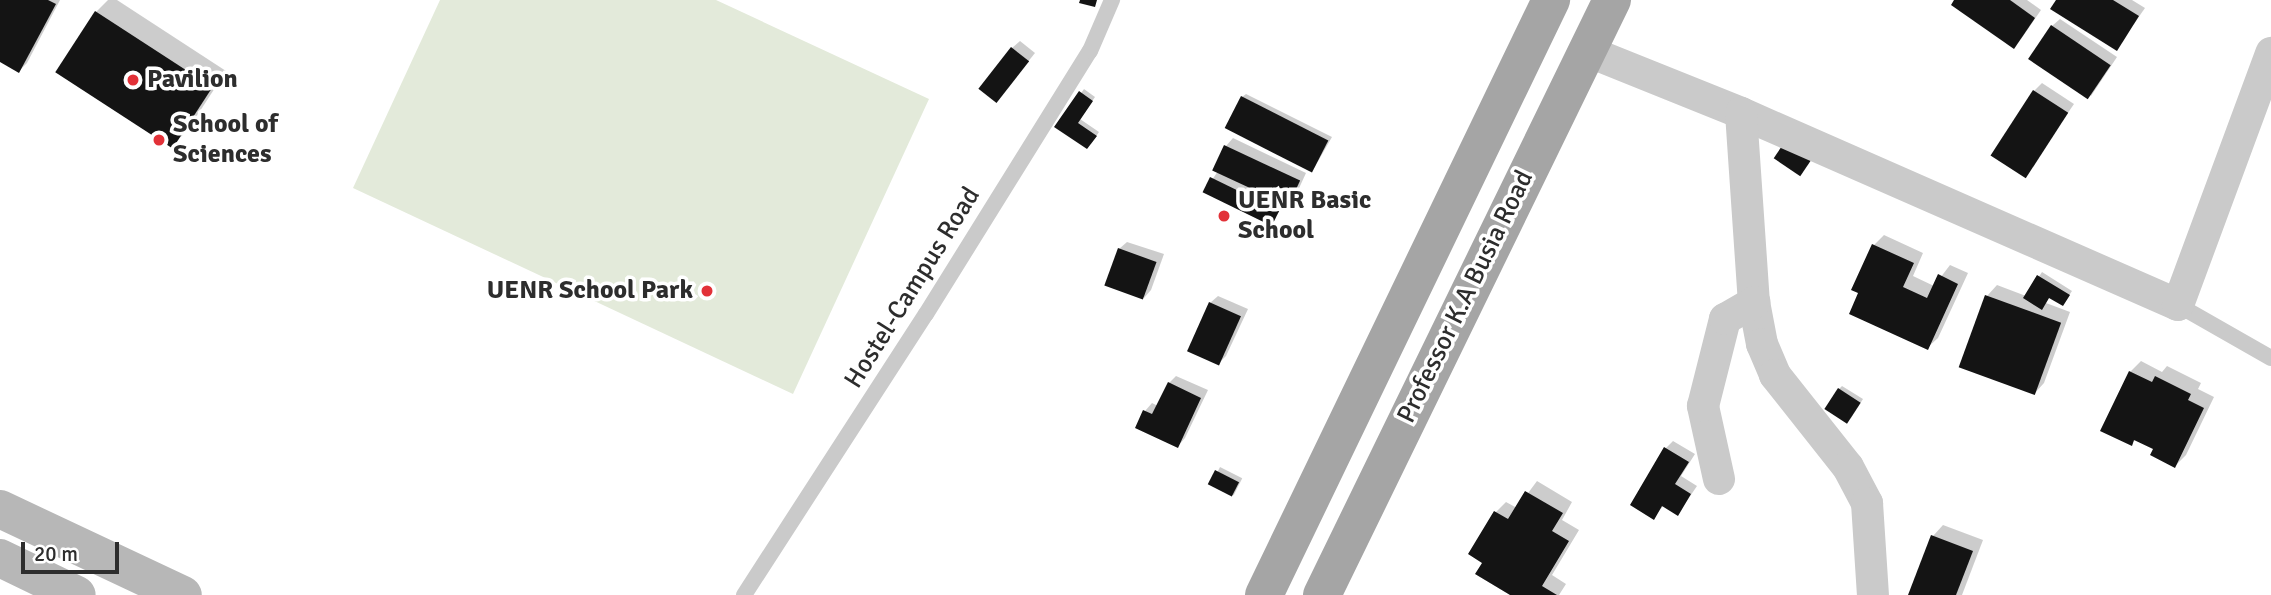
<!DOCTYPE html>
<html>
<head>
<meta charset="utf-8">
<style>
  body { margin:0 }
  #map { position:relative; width:2271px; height:595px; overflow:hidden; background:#fff; font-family:Signika,sans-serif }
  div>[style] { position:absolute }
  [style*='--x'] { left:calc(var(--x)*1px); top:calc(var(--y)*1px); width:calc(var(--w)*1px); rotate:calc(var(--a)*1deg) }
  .green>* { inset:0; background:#e3eada }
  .shadow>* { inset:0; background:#0003; transform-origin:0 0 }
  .building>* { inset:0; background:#141414; transform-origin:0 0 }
  .lane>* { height:16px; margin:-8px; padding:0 8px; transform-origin:8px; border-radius:8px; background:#cacaca }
  .street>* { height:32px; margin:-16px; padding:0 16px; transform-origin:16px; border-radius:16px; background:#cacaca }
  .secondary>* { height:38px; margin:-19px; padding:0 19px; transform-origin:19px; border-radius:19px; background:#b7b7b7 }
  .primary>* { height:38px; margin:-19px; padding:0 19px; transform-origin:19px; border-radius:19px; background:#a5a5a5 }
  .dots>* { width:19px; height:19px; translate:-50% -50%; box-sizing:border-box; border:4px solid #fff; border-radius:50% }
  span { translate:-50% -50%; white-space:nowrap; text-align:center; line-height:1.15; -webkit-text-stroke:7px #fff; paint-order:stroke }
  .poi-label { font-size:26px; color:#2d2d2d; font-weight:700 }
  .left { translate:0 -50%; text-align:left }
  .right { translate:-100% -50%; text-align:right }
  .street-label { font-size:26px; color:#2d2d2d }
  .scale { position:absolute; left:21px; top:542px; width:98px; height:32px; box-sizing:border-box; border:4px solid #2d2d2d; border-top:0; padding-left:9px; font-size:21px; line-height:24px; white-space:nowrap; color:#2d2d2d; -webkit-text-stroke:5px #fff; paint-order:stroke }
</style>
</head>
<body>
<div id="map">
  <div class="green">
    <div style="clip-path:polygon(440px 0,716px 0,929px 99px,793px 394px,353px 188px)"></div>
  </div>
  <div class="shadow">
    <div style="clip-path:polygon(0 0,60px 0,27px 63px,19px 71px,0 60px)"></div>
    <div style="clip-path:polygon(108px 0,117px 0,226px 71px,187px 131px,171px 146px,96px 12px)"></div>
    <div style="clip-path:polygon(1957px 0,2027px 0,2041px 10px,2021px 39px)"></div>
    <div style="clip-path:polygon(2058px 0,2132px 0,2145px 8px,2117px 48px)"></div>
    <div style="clip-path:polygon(2060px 19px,2117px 57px,2091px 96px,2052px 26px)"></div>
    <div style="clip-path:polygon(1020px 41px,1035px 53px,996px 102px,1012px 48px)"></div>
    <div style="clip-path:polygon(2042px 83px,2074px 104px,2025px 175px,2034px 91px)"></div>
    <div style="clip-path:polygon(1084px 89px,1095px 97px,1080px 119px,1099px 132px,1091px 144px,1057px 127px)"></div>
    <div style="clip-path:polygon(1246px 94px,1332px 137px,1313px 170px,1242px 97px)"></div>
    <div style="clip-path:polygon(1233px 138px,1306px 173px,1295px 197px,1285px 203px,1270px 225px,1204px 192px,1218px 171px,1215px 169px,1226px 146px)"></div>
    <div style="clip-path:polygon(1884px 235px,1923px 253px,1913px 276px,1934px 286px,1950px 265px,1968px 273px,1938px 338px,1927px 348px,1874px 245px)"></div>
    <div style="clip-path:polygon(1127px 242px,1164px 254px,1151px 290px,1144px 298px,1119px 249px)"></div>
    <div style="clip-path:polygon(2042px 272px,2072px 291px,2066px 300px,2050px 296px,2046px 303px,2070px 312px,2044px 383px,2034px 394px,1987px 296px,1997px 285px,2026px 296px)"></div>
    <div style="clip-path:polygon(1218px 296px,1248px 309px,1226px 356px,1219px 363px,1210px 303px)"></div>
    <div style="clip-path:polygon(2141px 361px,2162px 372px,2167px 366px,2201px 383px,2198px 389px,2214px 397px,2186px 455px,2175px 466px,2155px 449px,2136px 439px,2131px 444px,2130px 372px)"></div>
    <div style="clip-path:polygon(1176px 376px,1208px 390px,1185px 438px,1178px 446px,1145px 411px,1152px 403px,1158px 406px,1169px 383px)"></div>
    <div style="clip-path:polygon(1842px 386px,1863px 399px,1851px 418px,1839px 389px)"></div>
    <div style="clip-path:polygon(1673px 441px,1695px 454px,1681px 476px,1697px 486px,1678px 514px,1664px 505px,1653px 518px,1666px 448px)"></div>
    <div style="left:1220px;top:467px;width:25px;height:19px;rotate:27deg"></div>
    <div style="clip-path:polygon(1537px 481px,1572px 502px,1562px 520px,1579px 530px,1552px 575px,1566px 584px,1559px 595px,1513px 595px,1484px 562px,1496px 512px,1506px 502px,1517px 508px)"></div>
    <div style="clip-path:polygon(1943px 525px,1983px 540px,1962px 595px,1910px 595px,1933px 536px)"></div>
  </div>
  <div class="building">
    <div style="clip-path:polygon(0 0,48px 0,56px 4px,19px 73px,0 62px)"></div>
    <div style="clip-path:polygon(1080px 0,1097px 0,1095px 7px,1079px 3px)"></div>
    <div style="clip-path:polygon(1954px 0,2010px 0,2035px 18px,2014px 49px,1951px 5px)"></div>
    <div style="clip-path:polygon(2056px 0,2113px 0,2139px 16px,2117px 51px,2050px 9px)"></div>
    <div style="left:95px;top:11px;width:140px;height:73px;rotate:33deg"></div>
    <div style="left:2051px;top:25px;width:72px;height:41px;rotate:34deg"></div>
    <div style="left:1011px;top:47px;width:23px;height:53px;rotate:38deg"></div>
    <div style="left:2033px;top:90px;width:42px;height:78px;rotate:33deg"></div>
    <div style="clip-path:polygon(1079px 91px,1093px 101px,1078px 123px,1097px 136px,1087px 149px,1054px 127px)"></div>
    <div style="left:1241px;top:96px;width:98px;height:36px;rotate:27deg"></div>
    <div style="left:1786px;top:140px;width:32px;height:22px;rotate:34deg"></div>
    <div style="left:1224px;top:145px;width:84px;height:28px;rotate:25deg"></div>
    <div style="left:1210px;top:177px;width:77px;height:17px;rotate:26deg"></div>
    <div style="clip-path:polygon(1872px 244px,1914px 263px,1903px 287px,1927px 298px,1938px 274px,1958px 284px,1928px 350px,1849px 314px,1858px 293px,1851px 290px)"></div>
    <div style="left:1118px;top:248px;width:41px;height:40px;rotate:20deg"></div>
    <div style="clip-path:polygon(2037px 275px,2070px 295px,2063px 306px,2049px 298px,2042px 310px,2023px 298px)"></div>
    <div style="left:1985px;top:295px;width:81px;height:77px;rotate:20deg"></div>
    <div style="left:1209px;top:302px;width:35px;height:54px;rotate:24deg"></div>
    <div style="clip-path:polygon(2129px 371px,2152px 382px,2155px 376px,2191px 394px,2188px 400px,2204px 408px,2175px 468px,2150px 455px,2153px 449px,2134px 440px,2132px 446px,2100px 431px)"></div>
    <div style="clip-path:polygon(1168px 382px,1201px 398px,1178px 448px,1135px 428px,1143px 410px,1152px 414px)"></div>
    <div style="left:1838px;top:388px;width:27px;height:25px;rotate:33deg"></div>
    <div style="clip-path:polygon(1664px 447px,1689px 462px,1675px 484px,1691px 494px,1678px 516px,1662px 506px,1654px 520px,1630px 505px)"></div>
    <div style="left:1215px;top:470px;width:27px;height:16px;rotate:27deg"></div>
    <div style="clip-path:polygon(1525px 491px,1563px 513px,1552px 531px,1569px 541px,1542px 586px,1557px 595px,1510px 595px,1475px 574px,1482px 563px,1468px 554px,1494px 511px,1508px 519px)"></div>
    <div style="clip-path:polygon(1931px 535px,1973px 551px,1956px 595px,1908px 595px)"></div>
  </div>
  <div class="lane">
    <div style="--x:2178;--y:305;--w:107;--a:29.7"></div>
    <div style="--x:744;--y:595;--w:335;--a:-57.1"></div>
    <div style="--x:926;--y:314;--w:310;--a:-58.1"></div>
    <div style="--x:1090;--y:51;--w:56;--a:-66.7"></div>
  </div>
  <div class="street">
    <div style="--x:1587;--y:51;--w:166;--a:21.9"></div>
    <div style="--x:1741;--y:113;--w:477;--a:23.7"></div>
    <div style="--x:2178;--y:305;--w:269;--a:-69.7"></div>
    <div style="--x:1741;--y:113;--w:189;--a:86.1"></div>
    <div style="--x:1754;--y:302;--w:43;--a:79.2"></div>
    <div style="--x:1762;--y:344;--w:34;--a:67"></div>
    <div style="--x:1775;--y:375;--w:117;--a:51.6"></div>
    <div style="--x:1848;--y:467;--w:41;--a:62.2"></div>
    <div style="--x:1867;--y:503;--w:92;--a:86.3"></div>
    <div style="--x:1719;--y:479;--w:75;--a:-102.4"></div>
    <div style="--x:1703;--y:406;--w:90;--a:-75.8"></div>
    <div style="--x:1725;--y:319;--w:34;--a:-30"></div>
  </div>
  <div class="secondary">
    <div style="--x:0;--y:509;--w:202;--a:25.2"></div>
    <div style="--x:0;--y:558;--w:85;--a:25.7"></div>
  </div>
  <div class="primary">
    <div style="--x:1264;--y:595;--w:661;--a:-64.25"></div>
    <div style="--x:1322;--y:595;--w:662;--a:-64.02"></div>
  </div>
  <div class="dots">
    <div style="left:133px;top:80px;background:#e23138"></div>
    <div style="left:159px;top:140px;background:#e23138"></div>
    <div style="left:1224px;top:216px;background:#e23138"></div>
    <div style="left:707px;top:291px;background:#e23138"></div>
  </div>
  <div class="poi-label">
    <span class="left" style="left:147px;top:80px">Pavilion</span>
    <span class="left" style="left:173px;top:140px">School of<br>Sciences</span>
    <span class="left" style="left:1238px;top:216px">UENR Basic<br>School</span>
    <span class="right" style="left:693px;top:291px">UENR School Park</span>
  </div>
  <div class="street-label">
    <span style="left:913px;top:288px;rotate:-58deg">Hostel-Campus Road</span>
    <span style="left:1466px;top:297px;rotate:-64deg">Professor K.A Busia Road</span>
  </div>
  <div class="scale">20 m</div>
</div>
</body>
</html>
